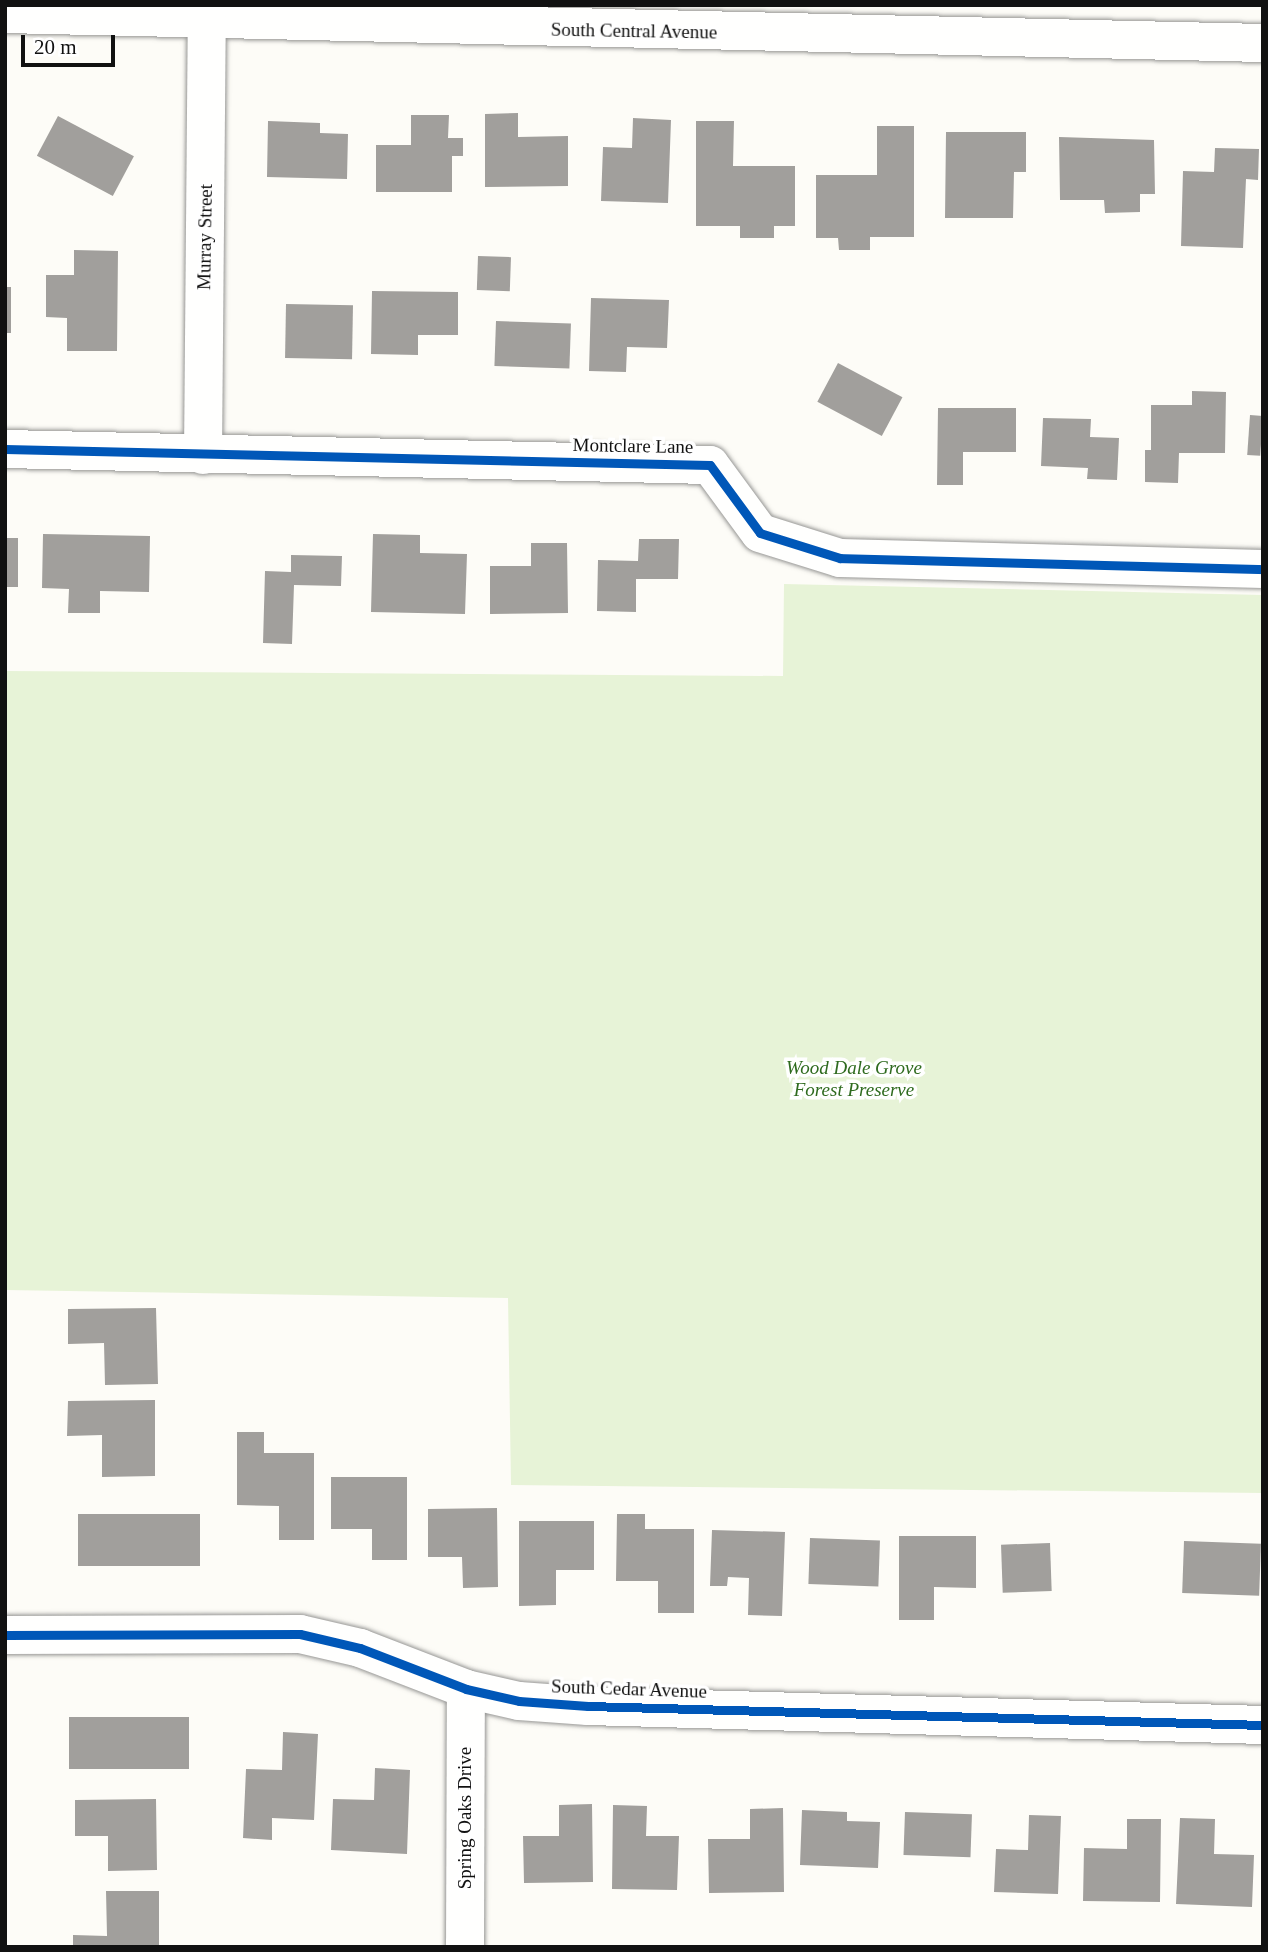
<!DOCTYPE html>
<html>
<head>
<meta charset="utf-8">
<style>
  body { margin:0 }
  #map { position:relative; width:1268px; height:1952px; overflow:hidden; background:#fdfcf7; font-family:"Times New Roman",serif }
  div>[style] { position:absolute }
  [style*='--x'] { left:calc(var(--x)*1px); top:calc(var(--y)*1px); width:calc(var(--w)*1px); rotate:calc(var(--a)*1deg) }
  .green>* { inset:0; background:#e7f3d7 }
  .building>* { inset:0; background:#a19f9c; transform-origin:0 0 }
  .roads { filter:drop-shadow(0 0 2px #979795) drop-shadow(0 0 2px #979795) }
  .minor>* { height:38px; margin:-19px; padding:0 19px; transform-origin:19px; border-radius:19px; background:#fffffe }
  .cycleway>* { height:9px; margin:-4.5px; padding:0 4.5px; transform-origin:4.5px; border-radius:4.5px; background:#0057b8 }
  span { translate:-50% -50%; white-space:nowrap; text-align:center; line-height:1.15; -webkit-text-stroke:7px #fff; paint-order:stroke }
  .street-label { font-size:19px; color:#111 }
  .park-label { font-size:19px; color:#2f6b1f; font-style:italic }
  .frame { position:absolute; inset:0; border:7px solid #111; pointer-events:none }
  .scale { position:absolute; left:21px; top:35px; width:94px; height:32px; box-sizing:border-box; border:4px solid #111; border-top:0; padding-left:9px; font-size:21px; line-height:24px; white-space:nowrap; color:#111; -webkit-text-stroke:5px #fff; paint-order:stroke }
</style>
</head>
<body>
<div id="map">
  <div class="green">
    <div style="clip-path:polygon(784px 584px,1263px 595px,1263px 1493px,511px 1485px,508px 1298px,5px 1290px,5px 671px,783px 676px)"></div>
  </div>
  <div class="building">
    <div style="clip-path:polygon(518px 113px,518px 137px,568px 136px,568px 186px,485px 187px,485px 114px)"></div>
    <div style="clip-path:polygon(411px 115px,449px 115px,448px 138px,463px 138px,463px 156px,452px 156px,452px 192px,376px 192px,376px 145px,411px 145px)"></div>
    <div style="left:58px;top:116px;width:86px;height:45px;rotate:28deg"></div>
    <div style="clip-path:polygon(633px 118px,671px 120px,668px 203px,601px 201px,603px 147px,632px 148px)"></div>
    <div style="clip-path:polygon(268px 121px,320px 123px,320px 133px,348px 134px,347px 179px,267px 177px)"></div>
    <div style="clip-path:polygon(696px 121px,734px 121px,733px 166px,795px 166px,795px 226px,774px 226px,774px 238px,740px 238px,740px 226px,696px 226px)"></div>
    <div style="clip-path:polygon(877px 126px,914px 126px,914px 237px,870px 237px,870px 250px,839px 250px,838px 238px,816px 238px,816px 175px,877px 175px)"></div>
    <div style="clip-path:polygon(946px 132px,1026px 132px,1026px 172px,1014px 172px,1013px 218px,945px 218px)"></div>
    <div style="clip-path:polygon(1059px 137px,1154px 140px,1155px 194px,1140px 194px,1140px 212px,1105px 213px,1104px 200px,1060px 200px)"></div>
    <div style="clip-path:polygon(1215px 148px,1259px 149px,1258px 180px,1246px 179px,1243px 248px,1181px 246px,1183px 171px,1214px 172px)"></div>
    <div style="clip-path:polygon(74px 250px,118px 251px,117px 351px,67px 351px,67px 318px,46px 317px,46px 275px,74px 275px)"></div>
    <div style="left:478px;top:256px;width:33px;height:34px;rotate:2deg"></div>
    <div style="left:5px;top:287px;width:6px;height:46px"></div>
    <div style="clip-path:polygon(372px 291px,458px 292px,458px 335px,418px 335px,418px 355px,371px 354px)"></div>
    <div style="clip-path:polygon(591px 298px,669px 300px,667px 348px,627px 347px,626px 372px,589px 371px)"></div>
    <div style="left:286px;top:304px;width:67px;height:54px;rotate:1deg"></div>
    <div style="left:496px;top:321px;width:75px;height:45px;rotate:2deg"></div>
    <div style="left:838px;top:363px;width:73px;height:44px;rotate:28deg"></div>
    <div style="clip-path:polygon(1192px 391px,1226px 392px,1225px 453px,1179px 453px,1178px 483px,1145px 482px,1145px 450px,1151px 450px,1151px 405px,1192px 405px)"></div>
    <div style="clip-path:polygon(938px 408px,1016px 408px,1016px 452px,963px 452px,963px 485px,937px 485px)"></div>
    <div style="left:1250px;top:415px;width:13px;height:40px;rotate:4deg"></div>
    <div style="clip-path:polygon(1043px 418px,1091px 419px,1090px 437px,1119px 438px,1117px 480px,1087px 479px,1088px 468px,1041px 466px)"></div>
    <div style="clip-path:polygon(43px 534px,150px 536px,149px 592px,100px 591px,100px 613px,68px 613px,69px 589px,42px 588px)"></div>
    <div style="clip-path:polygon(373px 534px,420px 535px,420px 553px,467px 554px,465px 614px,371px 612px)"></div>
    <div style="left:5px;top:538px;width:13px;height:49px"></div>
    <div style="clip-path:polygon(639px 539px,679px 539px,678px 579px,636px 579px,636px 612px,597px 611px,598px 560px,638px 561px)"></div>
    <div style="clip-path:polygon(531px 543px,567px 543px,568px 613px,490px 614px,490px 566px,531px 566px)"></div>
    <div style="clip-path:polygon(291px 555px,342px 556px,341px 586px,294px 585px,292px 644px,263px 643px,265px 571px,291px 572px)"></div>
    <div style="clip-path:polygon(156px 1308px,158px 1384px,105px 1385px,104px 1343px,68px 1344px,68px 1309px)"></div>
    <div style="clip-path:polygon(155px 1400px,155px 1476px,102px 1477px,102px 1435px,67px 1436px,68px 1401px)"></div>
    <div style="clip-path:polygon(237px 1432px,264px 1432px,264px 1453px,314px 1453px,314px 1540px,279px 1540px,279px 1506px,237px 1505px)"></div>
    <div style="clip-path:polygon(331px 1477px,407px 1477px,407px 1560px,372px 1560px,372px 1529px,331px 1529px)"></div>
    <div style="clip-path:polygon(497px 1508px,498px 1587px,463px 1588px,462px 1557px,428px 1557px,428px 1509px)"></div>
    <div style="left:78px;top:1514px;width:122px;height:52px"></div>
    <div style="clip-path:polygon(617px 1514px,645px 1514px,645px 1529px,694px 1529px,694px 1613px,658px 1613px,658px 1581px,616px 1581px)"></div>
    <div style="clip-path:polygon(519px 1521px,594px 1521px,594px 1570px,556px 1570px,556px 1605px,519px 1606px)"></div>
    <div style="clip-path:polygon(712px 1530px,785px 1532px,782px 1616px,748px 1615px,749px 1578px,728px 1577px,727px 1586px,710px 1586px)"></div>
    <div style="clip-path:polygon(899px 1536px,976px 1536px,976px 1588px,934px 1587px,934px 1620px,899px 1620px)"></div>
    <div style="left:810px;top:1538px;width:70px;height:46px;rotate:2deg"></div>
    <div style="left:1184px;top:1541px;width:77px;height:52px;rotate:2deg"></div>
    <div style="left:1050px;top:1543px;width:48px;height:49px;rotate:88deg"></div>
    <div style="left:69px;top:1717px;width:120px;height:52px"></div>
    <div style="clip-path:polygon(283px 1732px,318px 1734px,314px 1820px,272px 1818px,272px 1840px,243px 1838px,246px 1769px,282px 1770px)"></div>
    <div style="clip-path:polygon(375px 1768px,410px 1770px,407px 1854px,331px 1850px,333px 1799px,374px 1800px)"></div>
    <div style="clip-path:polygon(156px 1799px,157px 1870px,108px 1871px,108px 1836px,75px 1836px,75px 1800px)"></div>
    <div style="clip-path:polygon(592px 1804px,593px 1882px,524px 1883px,523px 1836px,559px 1836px,559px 1805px)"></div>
    <div style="clip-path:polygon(613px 1805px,647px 1806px,646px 1836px,679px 1836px,677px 1890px,612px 1889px)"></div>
    <div style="clip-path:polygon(783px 1808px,784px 1892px,709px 1893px,708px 1839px,750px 1839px,750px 1809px)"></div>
    <div style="clip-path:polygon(802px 1810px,847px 1812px,847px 1821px,880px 1822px,878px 1868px,800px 1865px)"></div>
    <div style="left:905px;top:1812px;width:67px;height:43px;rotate:2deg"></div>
    <div style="clip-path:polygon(1029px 1815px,1061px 1816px,1058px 1894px,994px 1892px,996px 1849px,1028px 1850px)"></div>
    <div style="clip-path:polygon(1180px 1818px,1215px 1819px,1214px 1854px,1254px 1855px,1252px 1907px,1176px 1904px)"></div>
    <div style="clip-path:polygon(1127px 1819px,1161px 1819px,1160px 1902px,1083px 1901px,1084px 1848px,1127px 1849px)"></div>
    <div style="clip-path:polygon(106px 1891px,159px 1891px,159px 1947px,73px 1947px,73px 1935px,107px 1936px)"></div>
  </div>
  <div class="roads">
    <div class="minor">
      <div style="--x:5;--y:14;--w:1258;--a:1.32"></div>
      <div style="--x:5;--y:449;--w:705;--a:1.3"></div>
      <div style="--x:710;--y:465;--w:84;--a:53.7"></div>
      <div style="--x:760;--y:533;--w:84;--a:17.4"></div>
      <div style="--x:840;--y:558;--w:423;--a:1.5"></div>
      <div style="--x:203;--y:455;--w:435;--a:-89.5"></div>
      <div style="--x:5;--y:1635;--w:295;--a:-0.2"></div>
      <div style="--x:300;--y:1634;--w:62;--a:13.1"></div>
      <div style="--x:360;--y:1648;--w:114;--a:21.1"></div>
      <div style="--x:466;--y:1689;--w:54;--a:12.8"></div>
      <div style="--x:519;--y:1701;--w:69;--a:4.1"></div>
      <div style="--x:588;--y:1706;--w:675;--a:1.61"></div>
      <div style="--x:465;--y:1947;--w:258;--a:-89.8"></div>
    </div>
  </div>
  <div class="cycleway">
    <div style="--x:5;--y:449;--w:705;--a:1.3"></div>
    <div style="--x:710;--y:465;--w:84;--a:53.7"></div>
    <div style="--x:760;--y:533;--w:84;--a:17.4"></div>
    <div style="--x:840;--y:558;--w:423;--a:1.5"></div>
    <div style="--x:5;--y:1635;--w:295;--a:-0.2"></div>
    <div style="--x:300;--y:1634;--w:62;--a:13.1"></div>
    <div style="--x:360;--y:1648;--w:114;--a:21.1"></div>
    <div style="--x:466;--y:1689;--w:54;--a:12.8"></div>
    <div style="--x:519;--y:1701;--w:69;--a:4.1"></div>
    <div style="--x:588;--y:1706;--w:675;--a:1.61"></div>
  </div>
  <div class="street-label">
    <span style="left:634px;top:31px;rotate:1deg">South Central Avenue</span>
    <span style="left:205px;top:237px;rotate:-89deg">Murray Street</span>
    <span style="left:633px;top:446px;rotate:1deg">Montclare Lane</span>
    <span style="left:629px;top:1689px;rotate:2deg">South Cedar Avenue</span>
    <span style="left:465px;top:1818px;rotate:-90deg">Spring Oaks Drive</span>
  </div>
  <div class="park-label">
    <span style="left:854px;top:1079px">Wood Dale Grove<br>Forest Preserve</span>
  </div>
  <div class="frame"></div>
  <div class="scale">20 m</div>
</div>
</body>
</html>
